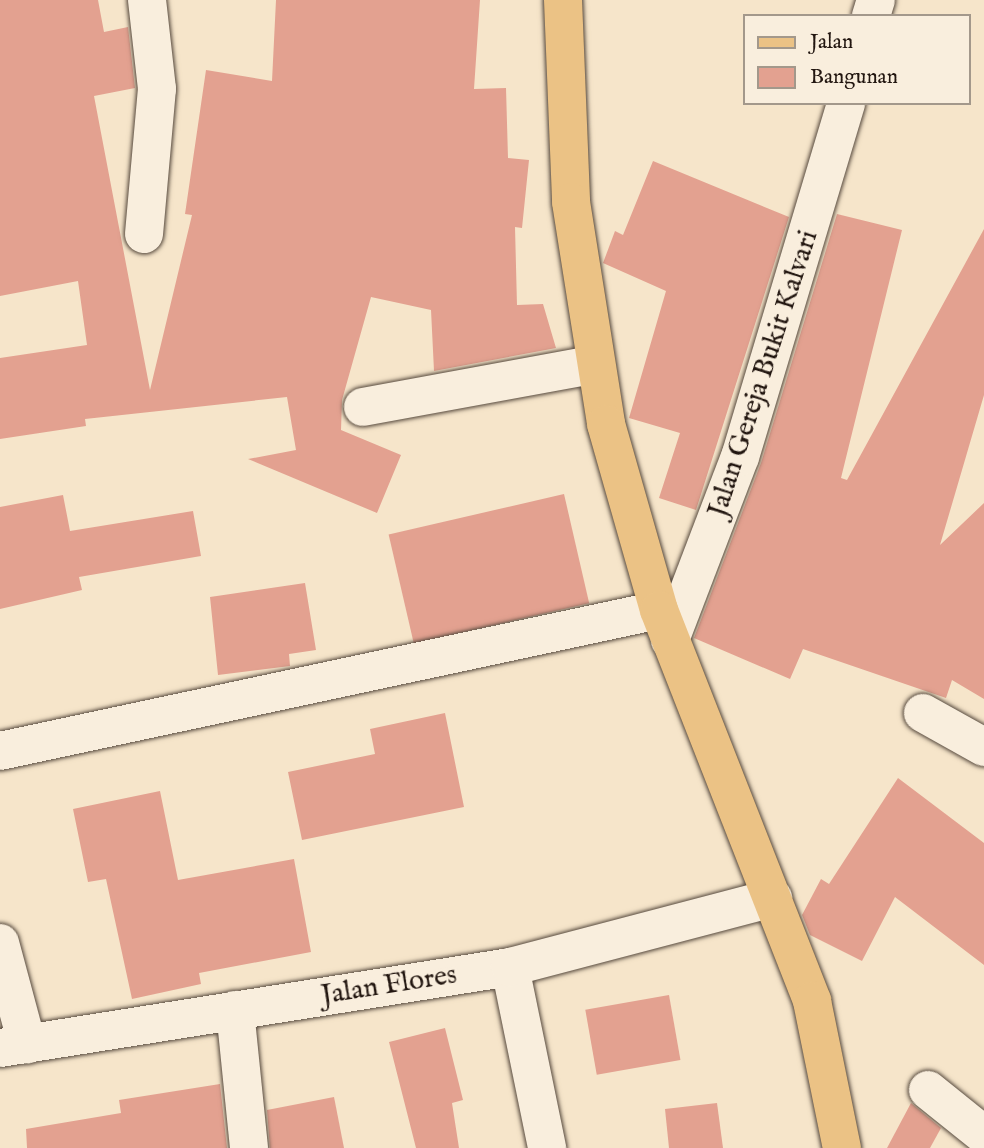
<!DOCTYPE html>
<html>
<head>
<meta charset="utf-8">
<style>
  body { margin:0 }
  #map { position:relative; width:984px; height:1148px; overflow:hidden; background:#f6e5ca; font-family:"IM FELL English",serif }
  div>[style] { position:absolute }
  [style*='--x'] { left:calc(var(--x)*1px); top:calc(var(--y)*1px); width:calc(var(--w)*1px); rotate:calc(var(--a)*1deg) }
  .building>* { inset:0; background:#e3a190; transform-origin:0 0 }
  .roads { filter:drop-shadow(0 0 2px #574a3e) drop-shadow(0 0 2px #574a3e) }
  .minor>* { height:38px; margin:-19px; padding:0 19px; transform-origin:19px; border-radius:19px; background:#f9eedd }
  .major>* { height:38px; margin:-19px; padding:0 19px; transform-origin:19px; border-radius:19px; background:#ebc285 }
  span { translate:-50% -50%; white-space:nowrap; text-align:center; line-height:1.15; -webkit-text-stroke:6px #f9eedd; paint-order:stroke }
  .street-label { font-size:28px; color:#221610 }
  .legend { position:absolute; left:743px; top:14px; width:228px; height:91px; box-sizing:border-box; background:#f9eedd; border:2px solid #a3988b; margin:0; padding:9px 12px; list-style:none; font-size:21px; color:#221610 }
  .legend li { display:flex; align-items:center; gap:14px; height:35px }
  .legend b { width:35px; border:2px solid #a3988b }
</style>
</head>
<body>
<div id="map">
  <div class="building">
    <div style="clip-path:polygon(0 0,98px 0,104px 32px,128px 27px,135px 88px,94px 96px,150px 390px,192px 215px,185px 214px,206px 70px,272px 81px,276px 0,480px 0,474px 89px,506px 88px,508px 158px,529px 160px,522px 228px,515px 227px,517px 305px,543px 304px,556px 348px,434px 371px,431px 310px,371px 297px,342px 400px,341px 430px,401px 455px,377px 513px,248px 459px,296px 450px,287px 397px,85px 419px,86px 426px,0 439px,0 358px,87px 345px,78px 281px,0 296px)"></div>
    <div style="clip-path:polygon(653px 161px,789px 217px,696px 510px,659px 498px,680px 433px,629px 418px,666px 291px,603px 263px,615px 231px,623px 235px)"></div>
    <div style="clip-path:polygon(837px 214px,902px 230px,841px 478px,847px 480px,984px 229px,984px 395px,940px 545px,984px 503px,984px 699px,952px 680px,946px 698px,803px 649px,790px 679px,694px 638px,761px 463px)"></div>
    <div style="left:564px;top:494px;width:112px;height:180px;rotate:77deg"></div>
    <div style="clip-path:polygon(63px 495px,70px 531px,193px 511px,201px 556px,79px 577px,82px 590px,0 609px,0 507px)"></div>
    <div style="clip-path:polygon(305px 583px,316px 650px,289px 654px,290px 666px,218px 675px,210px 597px)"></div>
    <div style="clip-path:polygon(445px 713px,464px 807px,302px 840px,288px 772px,375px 754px,370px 729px)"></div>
    <div style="clip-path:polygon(898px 778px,984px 843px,984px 965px,895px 897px,862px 961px,810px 935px,802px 915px,821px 879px,829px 884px)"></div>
    <div style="clip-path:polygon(160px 791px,178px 880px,294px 859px,311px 952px,199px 973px,201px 984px,132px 999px,106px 879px,88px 882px,73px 809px)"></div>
    <div style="left:669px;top:995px;width:66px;height:85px;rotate:80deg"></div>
    <div style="clip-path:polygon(445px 1028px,463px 1100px,452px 1103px,459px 1148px,416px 1148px,389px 1042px)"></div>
    <div style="clip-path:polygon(220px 1084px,227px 1148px,27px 1148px,26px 1129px,121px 1113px,119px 1100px)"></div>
    <div style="clip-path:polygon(334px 1097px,344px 1148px,270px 1148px,267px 1110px)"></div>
    <div style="clip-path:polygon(717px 1103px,723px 1148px,669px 1148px,665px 1109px)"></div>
    <div style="clip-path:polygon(911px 1103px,941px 1128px,930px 1148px,887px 1148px)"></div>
  </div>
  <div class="roads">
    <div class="minor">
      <div style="--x:871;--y:16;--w:17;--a:-73"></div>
      <div style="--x:144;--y:234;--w:146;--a:-84.9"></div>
      <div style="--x:157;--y:89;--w:90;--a:-96.4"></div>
      <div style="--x:363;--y:407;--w:233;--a:-10.4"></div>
      <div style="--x:670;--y:640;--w:196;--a:-69.1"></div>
      <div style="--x:740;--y:457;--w:370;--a:-73.3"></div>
      <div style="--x:923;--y:713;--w:70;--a:29.1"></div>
      <div style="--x:0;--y:751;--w:674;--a:-12.08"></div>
      <div style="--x:0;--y:943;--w:105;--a:75"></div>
      <div style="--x:510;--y:967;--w:185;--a:78.4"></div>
      <div style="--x:235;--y:1010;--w:139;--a:84.2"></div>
      <div style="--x:0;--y:1048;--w:516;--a:-9.02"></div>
      <div style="--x:510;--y:967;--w:272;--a:-14.7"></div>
      <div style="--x:928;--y:1090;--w:72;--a:38.8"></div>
    </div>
    <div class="major">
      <div style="--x:563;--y:0;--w:202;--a:87.7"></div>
      <div style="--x:571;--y:202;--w:225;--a:81"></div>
      <div style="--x:606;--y:424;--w:193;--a:74.1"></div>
      <div style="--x:659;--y:610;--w:420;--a:68.6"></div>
      <div style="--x:812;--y:1001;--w:150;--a:78.5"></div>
    </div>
  </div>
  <div class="street-label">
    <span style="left:764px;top:374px;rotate:-72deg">Jalan Gereja Bukit Kalvari</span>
    <span style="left:389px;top:986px;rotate:-9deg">Jalan Flores</span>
  </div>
  <ul class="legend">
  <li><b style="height:9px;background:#ebc285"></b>Jalan</li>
  <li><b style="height:19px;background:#e3a190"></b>Bangunan</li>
  </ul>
</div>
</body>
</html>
